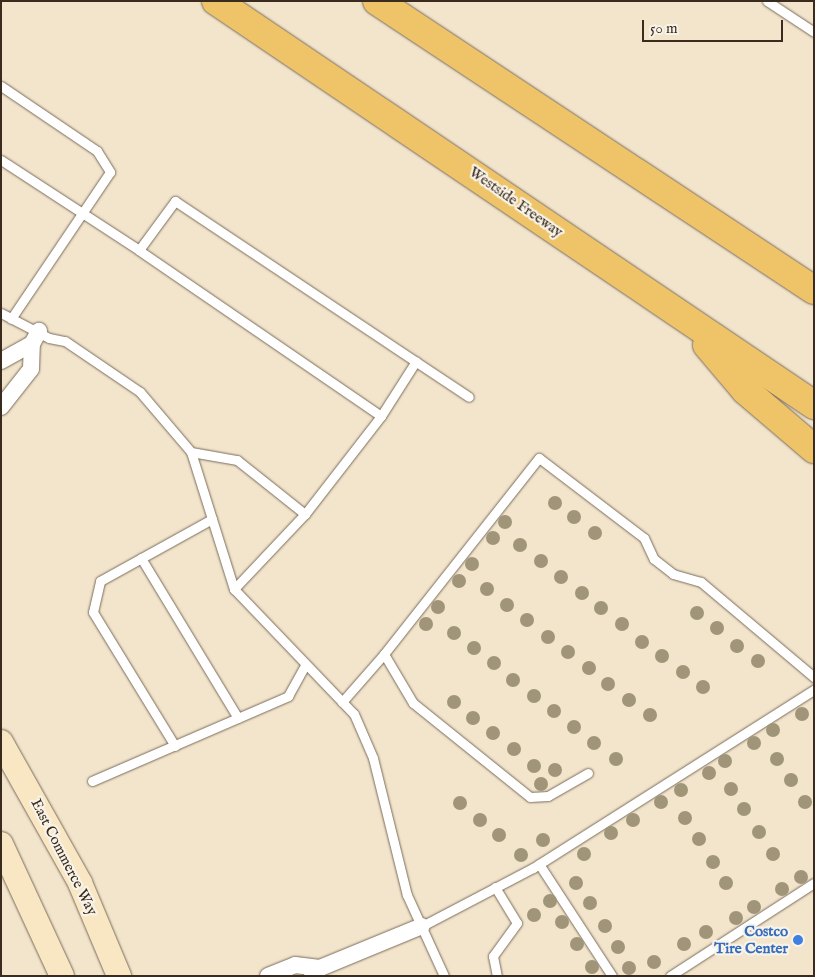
<!DOCTYPE html>
<html>
<head>
<meta charset="utf-8">
<style>
  body { margin:0 }
  #map { position:relative; width:815px; height:977px; overflow:hidden; background:#f2e5cc; font-family:"IM FELL English",serif }
  div>[style] { position:absolute }
  [style*='--x'] { left:calc(var(--x)*1px); top:calc(var(--y)*1px); width:calc(var(--w)*1px); rotate:calc(var(--a)*1deg) }
  .roads { filter:drop-shadow(0 0 1px #7b6b5b) drop-shadow(0 0 1px #7b6b5b) }
  .service>* { height:9px; margin:-4.5px; padding:0 4.5px; transform-origin:4.5px; border-radius:4.5px; background:#fff }
  .minor>* { height:16px; margin:-8px; padding:0 8px; transform-origin:8px; border-radius:8px; background:#fff }
  .secondary>* { height:24px; margin:-12px; padding:0 12px; transform-origin:12px; border-radius:12px; background:#f9e7c3 }
  .motorway>* { height:28px; margin:-14px; padding:0 14px; transform-origin:14px; border-radius:14px; background:#efc469 }
  .trees>* { width:14px; height:14px; margin:-7px; border-radius:50%; background:#a09578 }
  .dots>* { width:14px; height:14px; translate:-50% -50%; box-sizing:border-box; border:2px solid #f7f3e8; border-radius:50% }
  span { translate:-50% -50%; white-space:nowrap; text-align:center; line-height:1.15; -webkit-text-stroke:4.5px #f7f3e8; paint-order:stroke }
  .street-label { font-size:15px; color:#3b2a1e }
  .shop-label { font-size:15px; color:#366cbe; font-weight:700 }
  .right { translate:-100% -50%; text-align:right }
  .frame { position:absolute; inset:0; border:2px solid #3b2a1e; pointer-events:none }
  .scale { position:absolute; left:642px; top:20px; width:141px; height:22px; box-sizing:border-box; border:2px solid #3b2a1e; border-top:0; padding-left:6px; font-size:15px; line-height:18px; white-space:nowrap; color:#3b2a1e; -webkit-text-stroke:4px #f7f3e8; paint-order:stroke }
</style>
</head>
<body>
<div id="map">
  <div class="roads">
    <div class="service">
      <div style="--x:767;--y:1;--w:56;--a:33.4"></div>
      <div style="--x:1;--y:86;--w:116;--a:34.1"></div>
      <div style="--x:97;--y:151;--w:25;--a:58"></div>
      <div style="--x:110;--y:172;--w:177;--a:124"></div>
      <div style="--x:1;--y:160;--w:165;--a:33.1"></div>
      <div style="--x:1;--y:313;--w:54;--a:27.5"></div>
      <div style="--x:49;--y:338;--w:16;--a:11"></div>
      <div style="--x:65;--y:341;--w:91;--a:34.2"></div>
      <div style="--x:140;--y:392;--w:79;--a:49.6"></div>
      <div style="--x:191;--y:452;--w:47;--a:9.9"></div>
      <div style="--x:237;--y:460;--w:87;--a:38.5"></div>
      <div style="--x:305;--y:514;--w:124;--a:-52.2"></div>
      <div style="--x:381;--y:416;--w:293;--a:-145.6"></div>
      <div style="--x:139;--y:250;--w:61;--a:-53.7"></div>
      <div style="--x:175;--y:201;--w:353;--a:33.7"></div>
      <div style="--x:381;--y:416;--w:65;--a:-57.5"></div>
      <div style="--x:191;--y:452;--w:144;--a:72.6"></div>
      <div style="--x:234;--y:589;--w:103;--a:-46.6"></div>
      <div style="--x:141;--y:558;--w:187;--a:58.8"></div>
      <div style="--x:234;--y:589;--w:173;--a:46.2"></div>
      <div style="--x:354;--y:714;--w:48;--a:66.6"></div>
      <div style="--x:373;--y:758;--w:141;--a:76.1"></div>
      <div style="--x:407;--y:895;--w:89;--a:65.4"></div>
      <div style="--x:342;--y:702;--w:64;--a:-48.8"></div>
      <div style="--x:175;--y:746;--w:157;--a:-121.5"></div>
      <div style="--x:93;--y:612;--w:32;--a:-77"></div>
      <div style="--x:100;--y:581;--w:128;--a:-29"></div>
      <div style="--x:588;--y:773;--w:46;--a:150.1"></div>
      <div style="--x:548;--y:796;--w:18;--a:177"></div>
      <div style="--x:530;--y:797;--w:150;--a:-141.2"></div>
      <div style="--x:413;--y:703;--w:57;--a:-120.6"></div>
      <div style="--x:384;--y:654;--w:250;--a:-51.7"></div>
      <div style="--x:539;--y:458;--w:132;--a:37.3"></div>
      <div style="--x:644;--y:538;--w:23;--a:65"></div>
      <div style="--x:654;--y:559;--w:24;--a:38"></div>
      <div style="--x:673;--y:574;--w:29;--a:16"></div>
      <div style="--x:701;--y:582;--w:148;--a:40.1"></div>
      <div style="--x:92;--y:781;--w:214;--a:-23.4"></div>
      <div style="--x:288;--y:696;--w:33;--a:-61"></div>
      <div style="--x:539;--y:864;--w:134;--a:56.9"></div>
      <div style="--x:495;--y:887;--w:42;--a:58.6"></div>
      <div style="--x:517;--y:923;--w:41;--a:126"></div>
      <div style="--x:493;--y:956;--w:20;--a:79"></div>
      <div style="--x:422;--y:926;--w:125;--a:-27.6"></div>
      <div style="--x:533;--y:868;--w:333;--a:-32.4"></div>
      <div style="--x:670;--y:976;--w:171;--a:-32.9"></div>
    </div>
    <div class="minor">
      <div style="--x:1;--y:361;--w:35;--a:-29"></div>
      <div style="--x:1;--y:407;--w:48;--a:-51.7"></div>
      <div style="--x:31;--y:369;--w:25;--a:-88"></div>
      <div style="--x:32;--y:344;--w:15;--a:-62"></div>
      <div style="--x:268;--y:976;--w:29;--a:-22"></div>
      <div style="--x:295;--y:965;--w:25;--a:7"></div>
      <div style="--x:312;--y:976;--w:11;--a:-45"></div>
      <div style="--x:320;--y:968;--w:110;--a:-22.4"></div>
    </div>
    <div class="secondary">
      <div style="--x:1;--y:742;--w:162;--a:60.7"></div>
      <div style="--x:80;--y:883;--w:101;--a:67.2"></div>
      <div style="--x:1;--y:844;--w:145;--a:65.2"></div>
    </div>
    <div class="motorway">
      <div style="--x:216;--y:1;--w:722;--a:34.04"></div>
      <div style="--x:377;--y:1;--w:524;--a:33.48"></div>
      <div style="--x:707;--y:345;--w:59;--a:49.8"></div>
      <div style="--x:745;--y:390;--w:91;--a:40.5"></div>
    </div>
  </div>
  <div class="trees">
    <div style="left:555px;top:503px"></div>
    <div style="left:574px;top:517px"></div>
    <div style="left:505px;top:522px"></div>
    <div style="left:595px;top:533px"></div>
    <div style="left:493px;top:538px"></div>
    <div style="left:520px;top:545px"></div>
    <div style="left:541px;top:561px"></div>
    <div style="left:472px;top:564px"></div>
    <div style="left:561px;top:577px"></div>
    <div style="left:459px;top:581px"></div>
    <div style="left:487px;top:589px"></div>
    <div style="left:582px;top:593px"></div>
    <div style="left:507px;top:605px"></div>
    <div style="left:438px;top:607px"></div>
    <div style="left:601px;top:608px"></div>
    <div style="left:697px;top:613px"></div>
    <div style="left:527px;top:620px"></div>
    <div style="left:426px;top:624px"></div>
    <div style="left:622px;top:624px"></div>
    <div style="left:717px;top:628px"></div>
    <div style="left:454px;top:633px"></div>
    <div style="left:548px;top:637px"></div>
    <div style="left:642px;top:642px"></div>
    <div style="left:737px;top:646px"></div>
    <div style="left:474px;top:648px"></div>
    <div style="left:568px;top:652px"></div>
    <div style="left:662px;top:656px"></div>
    <div style="left:758px;top:661px"></div>
    <div style="left:494px;top:663px"></div>
    <div style="left:589px;top:668px"></div>
    <div style="left:683px;top:672px"></div>
    <div style="left:513px;top:680px"></div>
    <div style="left:608px;top:684px"></div>
    <div style="left:703px;top:687px"></div>
    <div style="left:534px;top:696px"></div>
    <div style="left:629px;top:700px"></div>
    <div style="left:454px;top:702px"></div>
    <div style="left:554px;top:711px"></div>
    <div style="left:802px;top:714px"></div>
    <div style="left:650px;top:715px"></div>
    <div style="left:473px;top:718px"></div>
    <div style="left:574px;top:727px"></div>
    <div style="left:773px;top:730px"></div>
    <div style="left:493px;top:733px"></div>
    <div style="left:594px;top:743px"></div>
    <div style="left:754px;top:743px"></div>
    <div style="left:514px;top:749px"></div>
    <div style="left:616px;top:759px"></div>
    <div style="left:777px;top:759px"></div>
    <div style="left:725px;top:761px"></div>
    <div style="left:534px;top:766px"></div>
    <div style="left:555px;top:770px"></div>
    <div style="left:709px;top:773px"></div>
    <div style="left:791px;top:780px"></div>
    <div style="left:541px;top:784px"></div>
    <div style="left:731px;top:789px"></div>
    <div style="left:681px;top:790px"></div>
    <div style="left:661px;top:802px"></div>
    <div style="left:805px;top:802px"></div>
    <div style="left:460px;top:803px"></div>
    <div style="left:744px;top:809px"></div>
    <div style="left:685px;top:818px"></div>
    <div style="left:480px;top:820px"></div>
    <div style="left:633px;top:820px"></div>
    <div style="left:759px;top:832px"></div>
    <div style="left:611px;top:833px"></div>
    <div style="left:499px;top:835px"></div>
    <div style="left:699px;top:839px"></div>
    <div style="left:543px;top:840px"></div>
    <div style="left:584px;top:854px"></div>
    <div style="left:773px;top:854px"></div>
    <div style="left:521px;top:855px"></div>
    <div style="left:713px;top:862px"></div>
    <div style="left:801px;top:877px"></div>
    <div style="left:576px;top:883px"></div>
    <div style="left:726px;top:883px"></div>
    <div style="left:782px;top:889px"></div>
    <div style="left:550px;top:901px"></div>
    <div style="left:590px;top:903px"></div>
    <div style="left:754px;top:907px"></div>
    <div style="left:534px;top:915px"></div>
    <div style="left:736px;top:918px"></div>
    <div style="left:562px;top:922px"></div>
    <div style="left:605px;top:926px"></div>
    <div style="left:706px;top:932px"></div>
    <div style="left:577px;top:944px"></div>
    <div style="left:684px;top:944px"></div>
    <div style="left:618px;top:947px"></div>
    <div style="left:654px;top:962px"></div>
    <div style="left:592px;top:967px"></div>
    <div style="left:629px;top:968px"></div>
  </div>
  <div class="dots">
    <div style="left:798px;top:940px;background:#3f7fe0"></div>
  </div>
  <div class="street-label">
    <span style="left:516px;top:202px;rotate:35deg">Westside Freeway</span>
    <span style="left:64px;top:857px;rotate:63deg">East Commerce Way</span>
  </div>
  <div class="shop-label">
    <span class="right" style="left:788px;top:940px">Costco<br>Tire Center</span>
  </div>
  <div class="frame"></div>
  <div class="scale">50 m</div>
</div>
</body>
</html>
